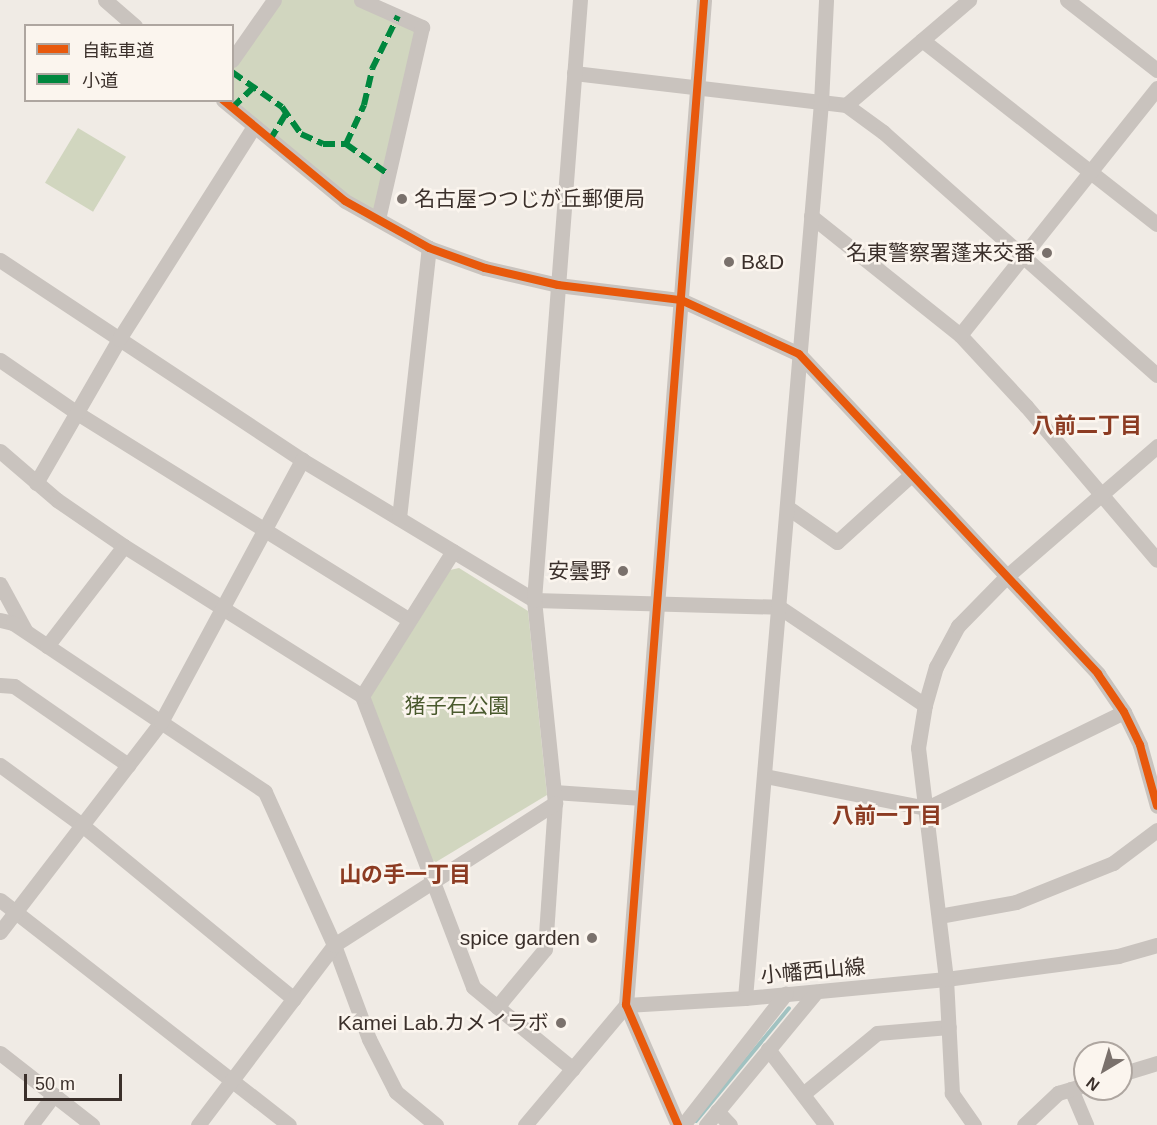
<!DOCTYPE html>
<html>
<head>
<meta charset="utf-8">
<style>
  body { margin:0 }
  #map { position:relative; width:1157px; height:1125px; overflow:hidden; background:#f0ebe5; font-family:Helvetica,"Noto Sans JP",sans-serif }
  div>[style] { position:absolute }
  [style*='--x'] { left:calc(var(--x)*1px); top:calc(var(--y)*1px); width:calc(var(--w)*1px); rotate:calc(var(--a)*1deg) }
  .green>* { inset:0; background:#d1d6bf; transform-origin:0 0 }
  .stream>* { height:4px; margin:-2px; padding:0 2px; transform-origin:2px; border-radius:2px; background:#a1c2c1 }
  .minor>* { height:15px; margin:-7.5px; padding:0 7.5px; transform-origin:7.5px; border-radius:7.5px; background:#c9c3be }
  .quiet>* { height:6px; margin-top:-3px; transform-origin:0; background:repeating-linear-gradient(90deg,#00873e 0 12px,transparent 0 18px) }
  .cycleway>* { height:8px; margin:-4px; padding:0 4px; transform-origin:4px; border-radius:4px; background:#e8590c }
  .dots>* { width:16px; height:16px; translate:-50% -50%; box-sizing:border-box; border:3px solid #fbf5ee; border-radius:50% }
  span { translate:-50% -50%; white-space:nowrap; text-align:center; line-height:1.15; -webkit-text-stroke:5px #fbf5ee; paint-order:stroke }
  .poi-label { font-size:21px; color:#3b302b }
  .left { translate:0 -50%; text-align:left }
  .right { translate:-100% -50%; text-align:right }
  .park-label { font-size:21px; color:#4a5a2e }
  .street-label { font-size:21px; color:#3b302b }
  .neighbourhood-label { font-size:22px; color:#8c3b22; font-weight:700 }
  .legend { position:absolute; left:24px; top:24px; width:210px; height:78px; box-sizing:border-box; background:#fbf5ee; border:2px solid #aea6a0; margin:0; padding:8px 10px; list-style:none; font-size:18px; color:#3b302b }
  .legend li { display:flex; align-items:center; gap:12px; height:30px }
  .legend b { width:30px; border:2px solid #aea6a0 }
  .north { position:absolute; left:1073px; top:1041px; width:60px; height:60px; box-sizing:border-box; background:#fbf5ee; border:2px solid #aea6a0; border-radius:50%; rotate:218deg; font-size:16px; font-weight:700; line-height:24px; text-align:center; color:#3b302b }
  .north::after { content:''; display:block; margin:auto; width:21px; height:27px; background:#7a716c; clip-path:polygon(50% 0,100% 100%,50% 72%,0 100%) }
  .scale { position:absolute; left:24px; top:1074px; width:98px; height:27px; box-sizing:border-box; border:3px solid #3b302b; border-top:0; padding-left:8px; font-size:18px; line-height:21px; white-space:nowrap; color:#3b302b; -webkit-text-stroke:4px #fbf5ee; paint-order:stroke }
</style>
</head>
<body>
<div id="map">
  <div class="green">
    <div style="clip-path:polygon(271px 0,361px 0,422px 27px,378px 219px,232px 100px,233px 55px)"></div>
    <div style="left:78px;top:128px;width:56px;height:64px;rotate:31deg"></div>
    <div style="clip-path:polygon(459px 568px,528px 611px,547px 795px,436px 862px,427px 858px,369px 696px,450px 570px)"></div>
  </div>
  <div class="stream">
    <div style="--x:696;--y:1121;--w:146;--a:-50.5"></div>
  </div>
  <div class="minor">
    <div style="--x:105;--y:0;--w:40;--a:41"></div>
    <div style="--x:361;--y:0;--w:67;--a:23.9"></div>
    <div style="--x:422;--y:27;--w:197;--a:102.9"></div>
    <div style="--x:1067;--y:0;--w:114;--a:37.9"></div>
    <div style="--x:922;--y:40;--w:298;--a:38.1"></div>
    <div style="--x:232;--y:60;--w:73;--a:-55"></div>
    <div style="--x:574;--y:73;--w:274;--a:6.7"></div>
    <div style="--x:846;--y:105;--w:46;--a:36.1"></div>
    <div style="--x:883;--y:132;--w:366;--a:41.6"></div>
    <div style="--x:223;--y:100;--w:158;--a:39.6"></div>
    <div style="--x:345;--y:201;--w:96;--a:29.2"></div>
    <div style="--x:429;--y:248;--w:59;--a:19.7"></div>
    <div style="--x:485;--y:268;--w:75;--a:13.1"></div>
    <div style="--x:558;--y:285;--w:124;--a:7"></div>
    <div style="--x:681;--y:300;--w:130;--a:24.6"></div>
    <div style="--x:799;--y:354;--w:438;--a:46.9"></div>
    <div style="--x:1098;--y:674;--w:46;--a:55.6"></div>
    <div style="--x:1124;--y:712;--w:37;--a:64"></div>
    <div style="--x:1140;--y:745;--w:63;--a:74.4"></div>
    <div style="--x:846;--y:105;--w:162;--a:-40.5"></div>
    <div style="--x:811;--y:216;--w:191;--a:38.6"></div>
    <div style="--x:960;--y:335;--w:97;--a:47.1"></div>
    <div style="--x:1026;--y:406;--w:202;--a:49.6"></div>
    <div style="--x:0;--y:260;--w:362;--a:33.5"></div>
    <div style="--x:302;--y:460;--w:271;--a:31.1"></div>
    <div style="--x:534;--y:600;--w:245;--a:1.6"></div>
    <div style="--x:779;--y:607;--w:176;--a:33.9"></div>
    <div style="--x:960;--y:335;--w:316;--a:-51.4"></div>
    <div style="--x:0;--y:360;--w:93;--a:34.5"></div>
    <div style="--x:77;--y:413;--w:391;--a:31.9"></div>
    <div style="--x:0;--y:451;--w:75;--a:40.7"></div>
    <div style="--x:57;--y:500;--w:81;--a:34.5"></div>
    <div style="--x:124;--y:546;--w:281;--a:32.2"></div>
    <div style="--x:362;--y:696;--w:311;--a:69.1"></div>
    <div style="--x:473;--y:987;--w:129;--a:39.4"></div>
    <div style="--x:36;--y:483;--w:166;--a:-60"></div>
    <div style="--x:119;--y:339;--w:252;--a:-57.6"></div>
    <div style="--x:787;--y:507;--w:61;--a:35"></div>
    <div style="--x:837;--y:542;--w:100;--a:-42.2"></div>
    <div style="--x:399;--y:518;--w:272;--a:-83.7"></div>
    <div style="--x:0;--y:584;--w:52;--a:61.5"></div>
    <div style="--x:0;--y:620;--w:13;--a:13"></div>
    <div style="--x:13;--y:623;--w:303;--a:33.8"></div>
    <div style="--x:265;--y:792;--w:168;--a:65.7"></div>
    <div style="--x:334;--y:945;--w:100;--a:69.6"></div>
    <div style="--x:369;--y:1039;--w:59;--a:63"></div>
    <div style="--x:396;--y:1092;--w:52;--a:39.5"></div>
    <div style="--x:47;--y:646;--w:126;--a:-52.4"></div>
    <div style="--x:0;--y:685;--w:14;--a:4"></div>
    <div style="--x:14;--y:686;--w:139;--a:34.7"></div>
    <div style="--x:362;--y:696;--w:171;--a:-57.9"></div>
    <div style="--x:0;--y:765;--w:102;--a:36.2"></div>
    <div style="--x:82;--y:825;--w:274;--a:39.4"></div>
    <div style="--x:765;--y:776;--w:165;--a:11.2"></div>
    <div style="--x:927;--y:808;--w:219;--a:-26"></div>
    <div style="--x:554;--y:792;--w:88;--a:3.9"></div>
    <div style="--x:0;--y:900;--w:366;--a:37.9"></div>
    <div style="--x:939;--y:916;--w:78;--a:-10.3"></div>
    <div style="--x:1016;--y:902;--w:105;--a:-21.9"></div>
    <div style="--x:1113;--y:863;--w:55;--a:-36.9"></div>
    <div style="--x:0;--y:932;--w:265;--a:-52.5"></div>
    <div style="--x:161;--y:722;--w:298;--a:-61.7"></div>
    <div style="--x:745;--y:998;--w:898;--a:-85.15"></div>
    <div style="--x:821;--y:103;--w:103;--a:-87.2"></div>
    <div style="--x:497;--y:1007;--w:75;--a:-50.4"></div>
    <div style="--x:545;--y:949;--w:146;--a:-86.1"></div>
    <div style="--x:555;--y:803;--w:204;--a:-95.9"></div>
    <div style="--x:534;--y:600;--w:602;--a:-85.62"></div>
    <div style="--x:768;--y:1049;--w:96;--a:52.7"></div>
    <div style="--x:0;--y:1053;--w:117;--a:38"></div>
    <div style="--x:1121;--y:1074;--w:38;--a:-17"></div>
    <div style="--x:1071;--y:1089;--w:39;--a:67"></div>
    <div style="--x:803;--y:1094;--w:96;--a:-39.5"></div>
    <div style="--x:877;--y:1033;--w:72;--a:-4.8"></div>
    <div style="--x:717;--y:1111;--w:19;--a:47"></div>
    <div style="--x:31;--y:1125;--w:38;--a:-53"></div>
    <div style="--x:198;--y:1125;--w:226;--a:-52.9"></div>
    <div style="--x:334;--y:945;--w:263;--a:-32.7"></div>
    <div style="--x:525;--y:1125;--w:157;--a:-49.9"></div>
    <div style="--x:626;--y:1005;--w:119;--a:-3.4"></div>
    <div style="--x:745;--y:998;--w:202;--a:-5.4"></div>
    <div style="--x:946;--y:979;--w:174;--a:-7.6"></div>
    <div style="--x:1118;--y:956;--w:41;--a:-15.8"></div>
    <div style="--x:678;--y:1125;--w:131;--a:-113.4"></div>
    <div style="--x:626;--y:1005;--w:1008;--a:-85.56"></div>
    <div style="--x:683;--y:1125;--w:167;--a:-52"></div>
    <div style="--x:706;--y:1125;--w:173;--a:-50.4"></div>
    <div style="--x:974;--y:1125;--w:39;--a:-125"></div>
    <div style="--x:952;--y:1093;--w:114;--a:-93"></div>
    <div style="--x:946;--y:979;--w:233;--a:-96.9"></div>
    <div style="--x:918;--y:748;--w:44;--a:-80.8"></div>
    <div style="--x:925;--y:705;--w:40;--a:-74"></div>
    <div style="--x:936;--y:667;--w:47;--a:-61.8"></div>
    <div style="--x:958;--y:626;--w:69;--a:-45.6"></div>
    <div style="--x:1006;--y:577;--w:200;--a:-40.9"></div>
    <div style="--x:1024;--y:1125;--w:47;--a:-43.3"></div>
    <div style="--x:1058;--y:1093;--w:28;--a:-17"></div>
  </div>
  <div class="quiet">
    <div style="--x:232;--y:72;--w:61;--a:35"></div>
    <div style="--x:282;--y:107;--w:33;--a:55"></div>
    <div style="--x:301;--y:134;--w:24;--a:24"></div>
    <div style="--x:323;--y:144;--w:23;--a:0"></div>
    <div style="--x:346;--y:144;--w:43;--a:-65.2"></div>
    <div style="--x:364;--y:105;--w:37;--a:-77"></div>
    <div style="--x:372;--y:69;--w:59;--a:-63.9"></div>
    <div style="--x:232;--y:108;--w:30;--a:-44"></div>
    <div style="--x:270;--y:140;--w:31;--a:-59"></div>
    <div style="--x:346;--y:144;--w:52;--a:35.5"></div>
  </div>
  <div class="cycleway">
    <div style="--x:223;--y:100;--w:158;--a:39.6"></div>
    <div style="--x:345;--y:201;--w:96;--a:29.2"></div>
    <div style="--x:429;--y:248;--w:59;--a:19.7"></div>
    <div style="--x:485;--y:268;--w:75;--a:13.1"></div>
    <div style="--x:558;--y:285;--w:124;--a:7"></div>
    <div style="--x:681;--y:300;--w:130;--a:24.6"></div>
    <div style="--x:799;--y:354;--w:438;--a:46.9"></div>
    <div style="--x:1098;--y:674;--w:46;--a:55.6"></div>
    <div style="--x:1124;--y:712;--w:37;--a:64"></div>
    <div style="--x:1140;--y:745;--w:63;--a:74.4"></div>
    <div style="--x:678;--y:1125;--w:131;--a:-113.4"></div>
    <div style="--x:626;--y:1005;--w:1008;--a:-85.56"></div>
  </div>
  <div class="dots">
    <div style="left:402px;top:199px;background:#7a716c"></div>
    <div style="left:1047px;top:253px;background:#7a716c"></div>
    <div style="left:729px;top:262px;background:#7a716c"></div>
    <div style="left:623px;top:571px;background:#7a716c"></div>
    <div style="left:592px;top:938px;background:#7a716c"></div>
    <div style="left:561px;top:1023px;background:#7a716c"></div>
  </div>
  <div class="poi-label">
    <span class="left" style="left:414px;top:199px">名古屋つつじが丘郵便局</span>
    <span class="right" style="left:1035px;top:253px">名東警察署蓬来交番</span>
    <span class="left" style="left:741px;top:262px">B&amp;D</span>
    <span class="right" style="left:611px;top:571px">安曇野</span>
    <span class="right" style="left:580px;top:938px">spice garden</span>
    <span class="right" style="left:549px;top:1023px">Kamei Lab.カメイラボ</span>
  </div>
  <div class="park-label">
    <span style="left:457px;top:706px">猪子石公園</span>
  </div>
  <div class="street-label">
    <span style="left:813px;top:971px;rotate:-5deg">小幡西山線</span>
  </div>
  <div class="neighbourhood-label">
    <span style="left:1087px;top:426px">八前二丁目</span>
    <span style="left:887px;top:816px">八前一丁目</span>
    <span style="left:405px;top:875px">山の手一丁目</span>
  </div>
  <ul class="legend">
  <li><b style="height:8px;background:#e8590c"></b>自転車道</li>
  <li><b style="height:8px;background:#00873e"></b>小道</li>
  </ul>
  <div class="north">N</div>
  <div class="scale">50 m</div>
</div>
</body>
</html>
